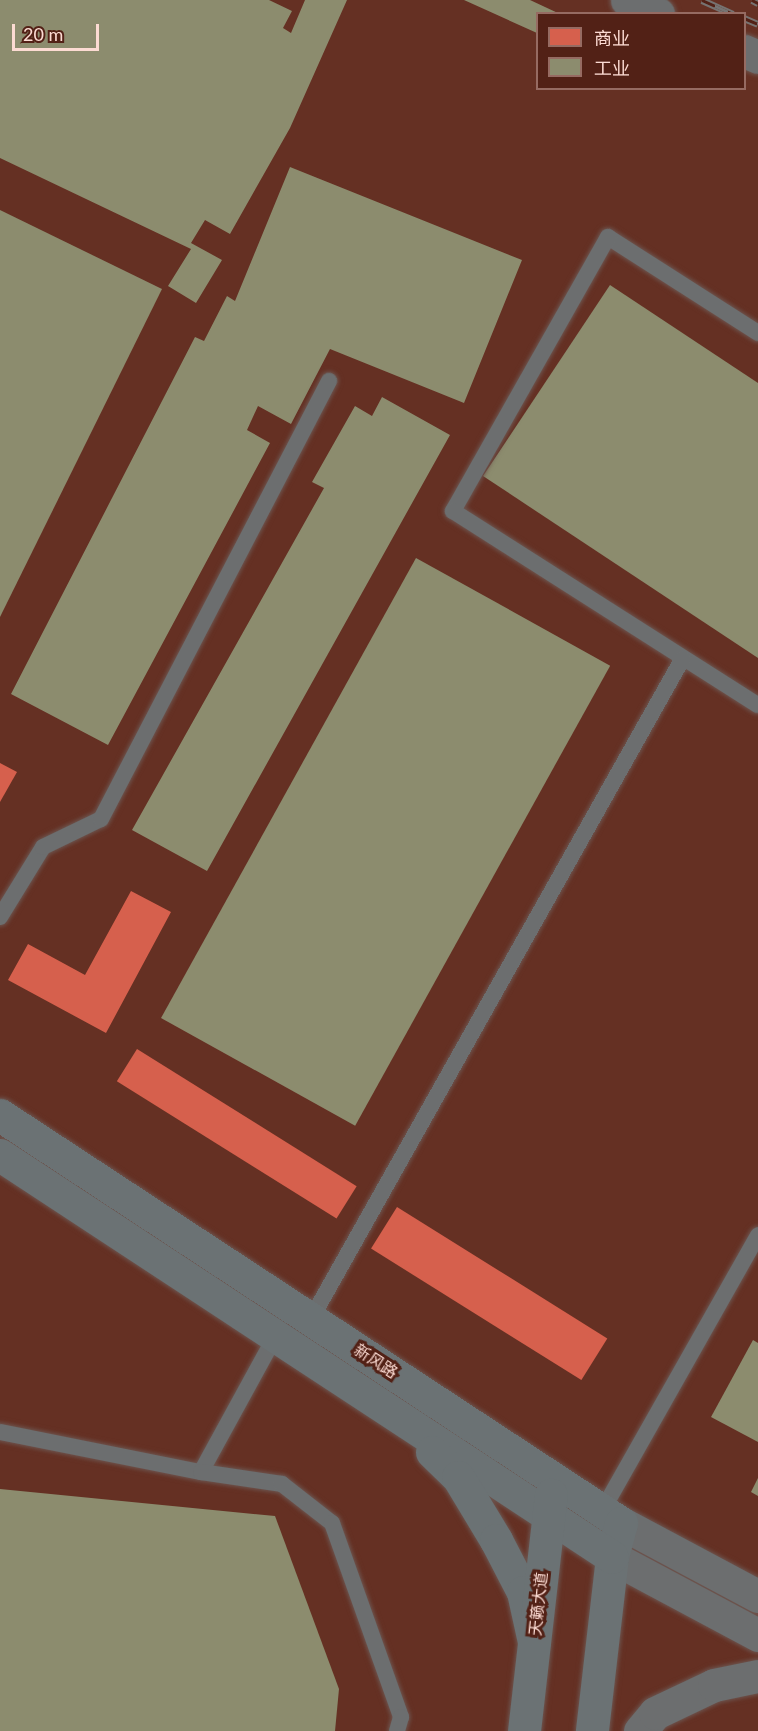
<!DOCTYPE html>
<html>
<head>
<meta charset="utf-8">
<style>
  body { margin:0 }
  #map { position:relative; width:758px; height:1731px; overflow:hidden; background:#50342e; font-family:Lato,"Noto Sans SC",sans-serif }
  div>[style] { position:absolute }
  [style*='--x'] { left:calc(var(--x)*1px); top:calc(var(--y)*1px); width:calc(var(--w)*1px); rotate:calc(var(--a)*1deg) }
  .built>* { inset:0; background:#653023 }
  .shops>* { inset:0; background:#d6604d; transform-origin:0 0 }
  .industry>* { inset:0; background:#8c8c6e; transform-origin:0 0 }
  .roads { filter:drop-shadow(0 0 2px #6c544e) drop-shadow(0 0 2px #6c544e) }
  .service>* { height:16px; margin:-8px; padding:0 8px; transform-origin:8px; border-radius:8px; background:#6c6e6f }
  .minor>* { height:33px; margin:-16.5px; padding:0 16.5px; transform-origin:16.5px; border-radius:16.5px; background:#6c6e6f }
  .tertiary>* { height:33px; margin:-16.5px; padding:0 16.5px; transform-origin:16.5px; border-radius:16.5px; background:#6c6e6f }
  .secondary>* { height:33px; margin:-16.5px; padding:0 16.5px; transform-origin:16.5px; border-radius:16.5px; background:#6b7274 }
  .rail>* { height:7px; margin-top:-3.5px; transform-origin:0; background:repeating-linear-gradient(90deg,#522116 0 14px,#767372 0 28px); box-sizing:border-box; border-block:2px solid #767372 }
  span { translate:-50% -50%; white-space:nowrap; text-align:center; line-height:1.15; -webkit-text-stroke:6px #522116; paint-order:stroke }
  .street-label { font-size:16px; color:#fcdbd3 }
  .legend { position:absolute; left:536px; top:12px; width:210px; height:78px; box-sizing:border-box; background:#522116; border:2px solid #966b62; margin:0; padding:8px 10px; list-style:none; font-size:18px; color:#fcdbd3 }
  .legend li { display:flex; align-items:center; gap:12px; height:30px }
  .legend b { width:30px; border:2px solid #966b62 }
  .scale { position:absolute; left:12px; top:24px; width:87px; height:27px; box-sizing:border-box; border:3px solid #fcdbd3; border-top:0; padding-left:8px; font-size:18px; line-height:21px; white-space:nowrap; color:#fcdbd3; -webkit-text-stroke:4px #522116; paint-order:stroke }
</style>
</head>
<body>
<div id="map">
  <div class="built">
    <div style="clip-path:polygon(evenodd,0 0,758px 0,758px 1731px,0 1731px,0 0,538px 14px,744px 14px,744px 88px,538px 88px,538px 14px)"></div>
  </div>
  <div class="shops">
    <div style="clip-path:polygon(0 763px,17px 772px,0 802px)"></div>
    <div style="clip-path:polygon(131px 891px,171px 912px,106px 1033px,8px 980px,28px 944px,85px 975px)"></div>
    <div style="left:137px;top:1049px;width:259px;height:38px;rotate:32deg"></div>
    <div style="left:397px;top:1207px;width:248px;height:49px;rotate:32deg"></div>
  </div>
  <div class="industry">
    <div style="clip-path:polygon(0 0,269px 0,292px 11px,283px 28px,291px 33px,305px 0,347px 0,290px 128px,230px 234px,205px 220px,191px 243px,222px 260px,196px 303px,168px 286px,191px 249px,0 158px)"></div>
    <div style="clip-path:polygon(464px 0,530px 0,560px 14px,537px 14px,537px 33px)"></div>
    <div style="clip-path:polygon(290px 167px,522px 260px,464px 403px,330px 349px,291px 424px,258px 406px,247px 430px,270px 443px,108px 745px,11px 694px,195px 337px,204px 341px,227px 296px,235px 301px)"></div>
    <div style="clip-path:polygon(0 210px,162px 289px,0 617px)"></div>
    <div style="clip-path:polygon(610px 285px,758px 383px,758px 658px,483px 476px)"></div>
    <div style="clip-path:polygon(382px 397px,450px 435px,207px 871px,132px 830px,324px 488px,312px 482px,355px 406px,372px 416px)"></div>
    <div style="left:416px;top:558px;width:222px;height:526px;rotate:29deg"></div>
    <div style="clip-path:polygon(753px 1340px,758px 1343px,758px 1442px,711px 1417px)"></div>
    <div style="clip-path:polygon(758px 1478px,758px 1496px,751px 1492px)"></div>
    <div style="clip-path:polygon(0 1489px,275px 1516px,339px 1689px,335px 1731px,0 1731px)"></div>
  </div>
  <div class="roads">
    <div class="service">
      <div style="--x:758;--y:333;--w:178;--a:-147.4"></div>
      <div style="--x:608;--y:237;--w:315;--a:119.5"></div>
      <div style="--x:453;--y:511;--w:361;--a:32.5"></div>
      <div style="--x:0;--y:917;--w:82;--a:-58.4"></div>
      <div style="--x:43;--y:847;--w:64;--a:-25.8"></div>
      <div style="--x:101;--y:819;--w:494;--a:-62.5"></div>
      <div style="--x:311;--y:1319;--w:758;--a:-60.63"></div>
      <div style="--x:0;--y:1432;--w:205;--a:11.3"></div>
      <div style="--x:201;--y:1472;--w:156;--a:-61.3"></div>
      <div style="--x:201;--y:1472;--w:82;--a:8.4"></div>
      <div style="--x:282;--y:1484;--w:63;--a:38"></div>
      <div style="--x:332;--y:1523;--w:206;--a:70.4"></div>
      <div style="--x:401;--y:1717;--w:15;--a:106"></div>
      <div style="--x:602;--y:1511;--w:317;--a:-60.5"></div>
    </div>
    <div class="minor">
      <div style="--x:627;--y:0;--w:34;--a:24"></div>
      <div style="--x:744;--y:51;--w:15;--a:23"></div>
    </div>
    <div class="tertiary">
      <div style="--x:621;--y:1523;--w:155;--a:28.1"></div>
      <div style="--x:612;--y:1557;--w:166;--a:28.1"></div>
      <div style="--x:640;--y:1731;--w:23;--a:-50"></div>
      <div style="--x:655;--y:1713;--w:65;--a:-25.4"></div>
      <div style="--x:714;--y:1685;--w:45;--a:-11.6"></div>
    </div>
    <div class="secondary">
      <div style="--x:0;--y:1115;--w:743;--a:33.31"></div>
      <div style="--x:621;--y:1523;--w:35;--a:105"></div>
      <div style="--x:612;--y:1557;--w:175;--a:96.6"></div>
      <div style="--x:0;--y:1155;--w:732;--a:33.3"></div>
      <div style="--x:432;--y:1452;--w:36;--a:44"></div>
      <div style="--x:458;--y:1477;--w:74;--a:58.9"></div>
      <div style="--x:496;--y:1540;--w:59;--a:62.6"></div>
      <div style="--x:523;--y:1592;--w:51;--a:77.6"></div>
      <div style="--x:524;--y:1731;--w:238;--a:-83.5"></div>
    </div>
  </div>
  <div class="rail">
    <div style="--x:702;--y:0;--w:34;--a:24"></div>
    <div style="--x:752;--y:0;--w:7;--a:27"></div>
    <div style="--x:744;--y:18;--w:15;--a:23"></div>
  </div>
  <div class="street-label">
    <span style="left:376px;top:1361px;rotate:33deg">新风路</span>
    <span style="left:538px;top:1604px;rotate:-84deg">天籁大道</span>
  </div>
  <ul class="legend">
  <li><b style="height:16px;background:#d6604d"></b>商业</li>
  <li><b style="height:16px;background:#8c8c6e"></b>工业</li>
  </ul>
  <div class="scale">20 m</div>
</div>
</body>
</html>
